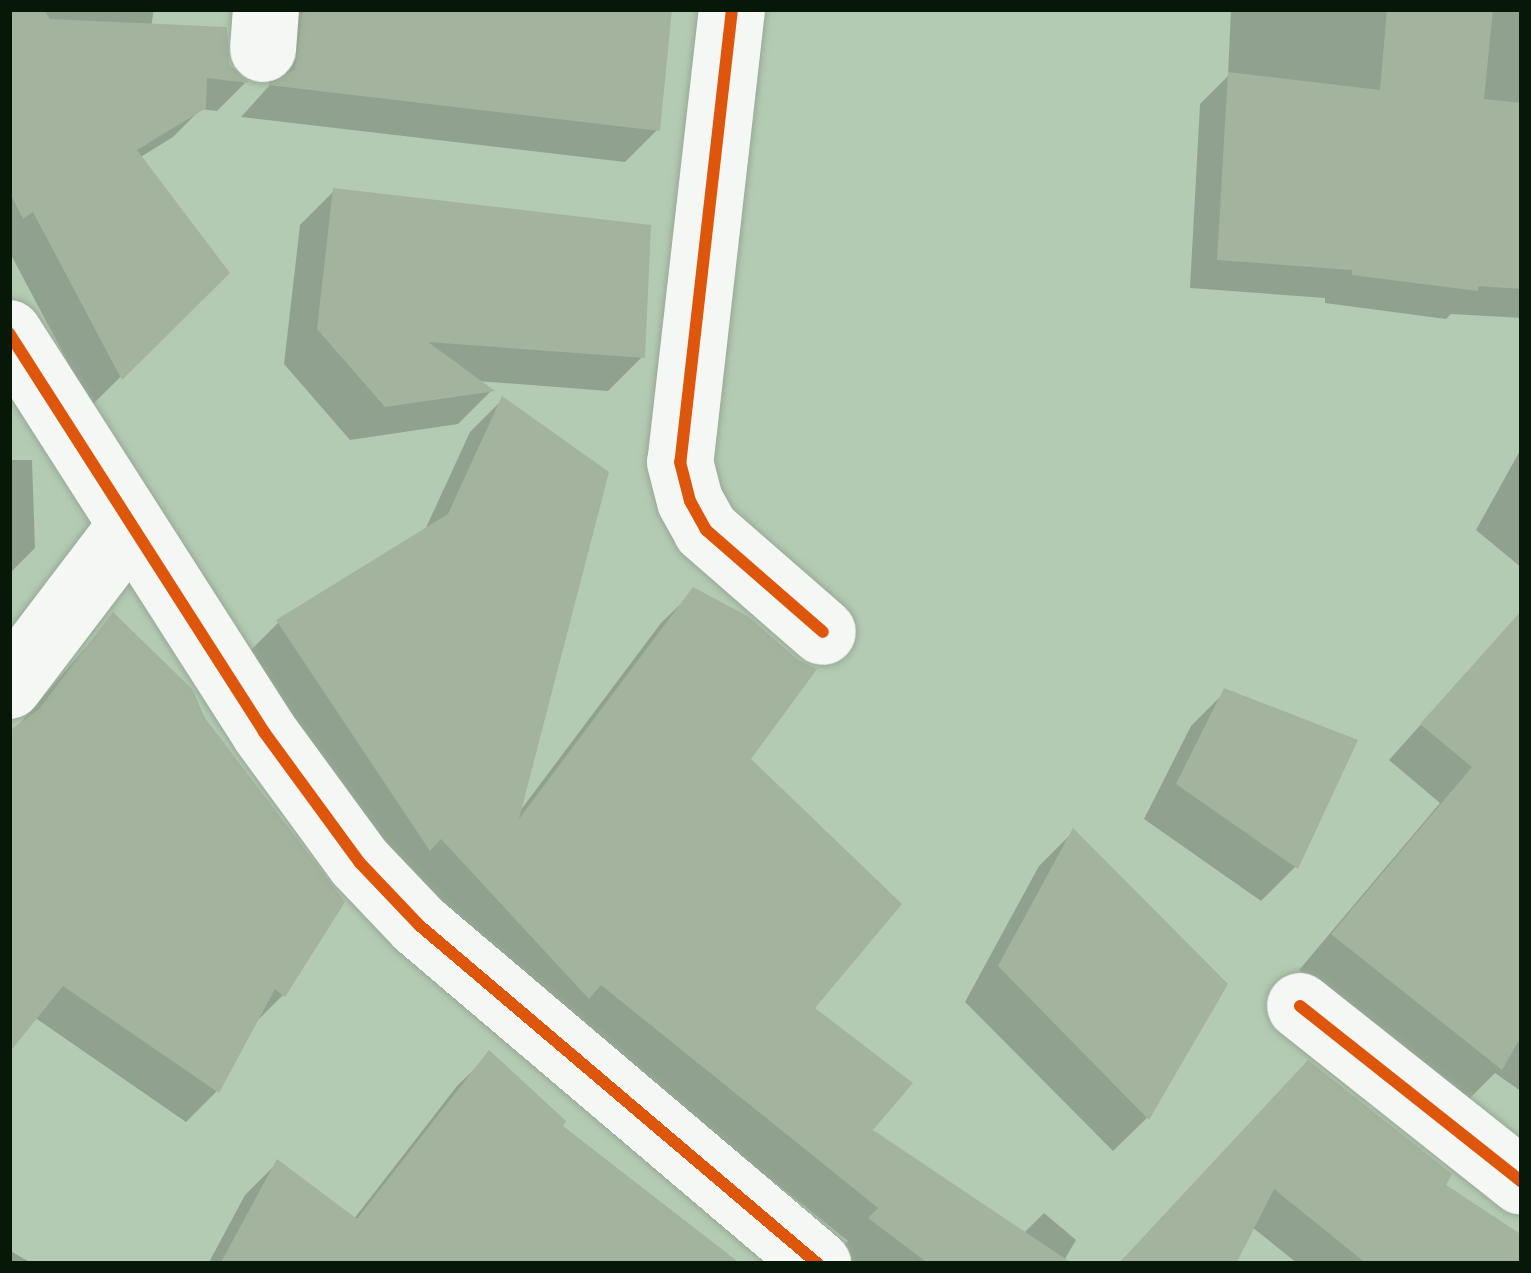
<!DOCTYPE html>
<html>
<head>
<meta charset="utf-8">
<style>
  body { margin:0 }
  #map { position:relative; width:1531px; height:1273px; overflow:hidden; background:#b4cbb3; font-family:Karla,sans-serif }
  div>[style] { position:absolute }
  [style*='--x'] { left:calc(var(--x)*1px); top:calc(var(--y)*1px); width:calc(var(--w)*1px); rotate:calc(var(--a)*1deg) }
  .shadow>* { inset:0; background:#0003 }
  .building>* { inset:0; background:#a4b39d }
  .roads { filter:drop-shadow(0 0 3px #97a996) drop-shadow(0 0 3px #97a996) }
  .street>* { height:66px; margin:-33px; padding:0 33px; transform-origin:33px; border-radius:33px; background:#f4f7f4 }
  .cycleway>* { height:12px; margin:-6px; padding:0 6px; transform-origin:6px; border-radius:6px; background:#dd560c }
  span { translate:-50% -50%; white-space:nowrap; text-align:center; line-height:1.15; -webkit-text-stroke:12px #d9efd9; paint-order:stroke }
  .frame { position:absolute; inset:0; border:12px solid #081808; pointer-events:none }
</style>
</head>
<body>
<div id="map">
  <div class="shadow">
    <div style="clip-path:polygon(9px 9px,154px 9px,151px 27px,226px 66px,245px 83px,217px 111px,201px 109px,173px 137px,139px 158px,226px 273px,91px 406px,9px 251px)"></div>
    <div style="clip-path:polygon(255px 9px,669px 9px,657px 130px,625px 162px,241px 117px,269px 86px,272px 44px)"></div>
    <div style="clip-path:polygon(1231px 9px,1522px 9px,1522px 318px,1451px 314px,1446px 319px,1325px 303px,1325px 298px,1190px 288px,1200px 104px,1228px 76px)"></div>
    <div style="clip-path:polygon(334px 191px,642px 357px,608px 391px,477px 381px,491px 391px,458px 424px,350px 440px,284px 364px,300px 225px)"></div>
    <div style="clip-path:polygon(502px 400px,517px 815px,661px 623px,694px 591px,747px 759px,810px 1008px,869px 1130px,1023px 1234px,1044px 1213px,1076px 1240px,1062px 1264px,827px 1264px,848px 1241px,396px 880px,246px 655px,278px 623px,424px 532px,470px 432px)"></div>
    <div style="clip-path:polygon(1522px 447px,1522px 568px,1476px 530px)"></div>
    <div style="clip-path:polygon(9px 460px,32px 460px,35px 548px,9px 574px)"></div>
    <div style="clip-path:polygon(113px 616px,283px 995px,251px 1027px,216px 1092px,186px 1122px,34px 1017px,9px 1048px,9px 736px)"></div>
    <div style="clip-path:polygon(1522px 640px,1522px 1092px,1495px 1073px,1466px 1102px,1299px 970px,1440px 803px,1389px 760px,1475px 664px)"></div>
    <div style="clip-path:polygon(1225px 692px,1354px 741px,1295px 867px,1261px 901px,1144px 819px,1191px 726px)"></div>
    <div style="clip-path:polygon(1073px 832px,1147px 1118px,1113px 1151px,965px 1002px,1039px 866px)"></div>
    <div style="clip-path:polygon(490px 1054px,559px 1127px,736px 1264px,208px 1264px,245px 1195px,277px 1163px,353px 1220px,457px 1086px)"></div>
    <div style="clip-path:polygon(1278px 1095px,1442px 1186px,1522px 1239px,1522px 1264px,1298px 1264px,1252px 1227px,1233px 1264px,1120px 1264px)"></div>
    <div style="clip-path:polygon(9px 1250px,33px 1264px,9px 1264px)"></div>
  </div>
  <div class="building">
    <div style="clip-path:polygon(9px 9px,43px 9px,50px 19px,227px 27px,229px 64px,249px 83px,207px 78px,206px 108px,137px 150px,230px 273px,122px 380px,33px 212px,23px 219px,9px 191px)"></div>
    <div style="clip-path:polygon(303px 9px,672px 9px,660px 131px,268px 85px,295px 69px)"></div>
    <div style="clip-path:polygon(1387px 9px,1493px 9px,1484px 99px,1522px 103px,1522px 289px,1478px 286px,1478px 291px,1352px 275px,1352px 270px,1217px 260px,1228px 72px,1380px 90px)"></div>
    <div style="clip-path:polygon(333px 188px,651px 225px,645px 358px,428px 342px,495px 391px,385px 407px,317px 329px)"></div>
    <div style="clip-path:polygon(502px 396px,609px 472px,519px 819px,693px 587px,749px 617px,798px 660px,817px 669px,751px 759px,902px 904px,815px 1008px,913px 1083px,873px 1130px,1073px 1264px,929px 1264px,868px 1218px,878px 1208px,601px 985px,589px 999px,441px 839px,430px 851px,276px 620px,448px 514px)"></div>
    <div style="clip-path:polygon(1522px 610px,1522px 1035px,1502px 1070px,1331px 934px,1472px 767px,1420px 724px)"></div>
    <div style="clip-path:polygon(113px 612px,192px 689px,205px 718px,345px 902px,285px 997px,275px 989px,219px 1093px,63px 986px,9px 1053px,9px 731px,39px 709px)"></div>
    <div style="clip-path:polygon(1224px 688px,1358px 740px,1298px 869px,1176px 784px)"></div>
    <div style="clip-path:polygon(1073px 828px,1228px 984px,1149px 1120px,998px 966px)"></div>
    <div style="clip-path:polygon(489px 1050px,566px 1121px,563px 1126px,741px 1264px,220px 1264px,277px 1159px,357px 1219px)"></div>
    <div style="clip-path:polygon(1308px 1060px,1452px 1174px,1446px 1185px,1522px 1235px,1522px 1264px,1367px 1264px,1274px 1189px,1236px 1264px,1118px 1264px)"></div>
  </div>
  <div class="roads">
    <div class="street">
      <div style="--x:732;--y:9;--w:456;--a:96.5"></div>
      <div style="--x:680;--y:462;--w:40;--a:75.6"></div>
      <div style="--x:690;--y:501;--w:33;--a:61"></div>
      <div style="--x:706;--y:530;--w:155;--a:41.1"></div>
      <div style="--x:263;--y:49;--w:40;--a:-85.7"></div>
      <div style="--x:9;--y:333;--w:474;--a:57.4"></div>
      <div style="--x:264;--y:732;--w:162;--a:53.8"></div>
      <div style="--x:360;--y:863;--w:86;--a:46.4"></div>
      <div style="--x:419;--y:925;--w:524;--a:40.35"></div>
      <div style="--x:9;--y:686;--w:201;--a:-52.7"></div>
      <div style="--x:1300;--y:1006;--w:283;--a:38.4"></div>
    </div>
  </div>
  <div class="cycleway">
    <div style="--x:732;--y:9;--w:456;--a:96.5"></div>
    <div style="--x:680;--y:462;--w:40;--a:75.6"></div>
    <div style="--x:690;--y:501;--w:33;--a:61"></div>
    <div style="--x:706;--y:530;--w:155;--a:41.1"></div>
    <div style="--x:9;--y:333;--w:474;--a:57.4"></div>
    <div style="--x:264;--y:732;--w:162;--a:53.8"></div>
    <div style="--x:360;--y:863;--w:86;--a:46.4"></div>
    <div style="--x:419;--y:925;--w:524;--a:40.35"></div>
    <div style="--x:1300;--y:1006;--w:283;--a:38.4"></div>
  </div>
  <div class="frame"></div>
</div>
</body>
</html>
